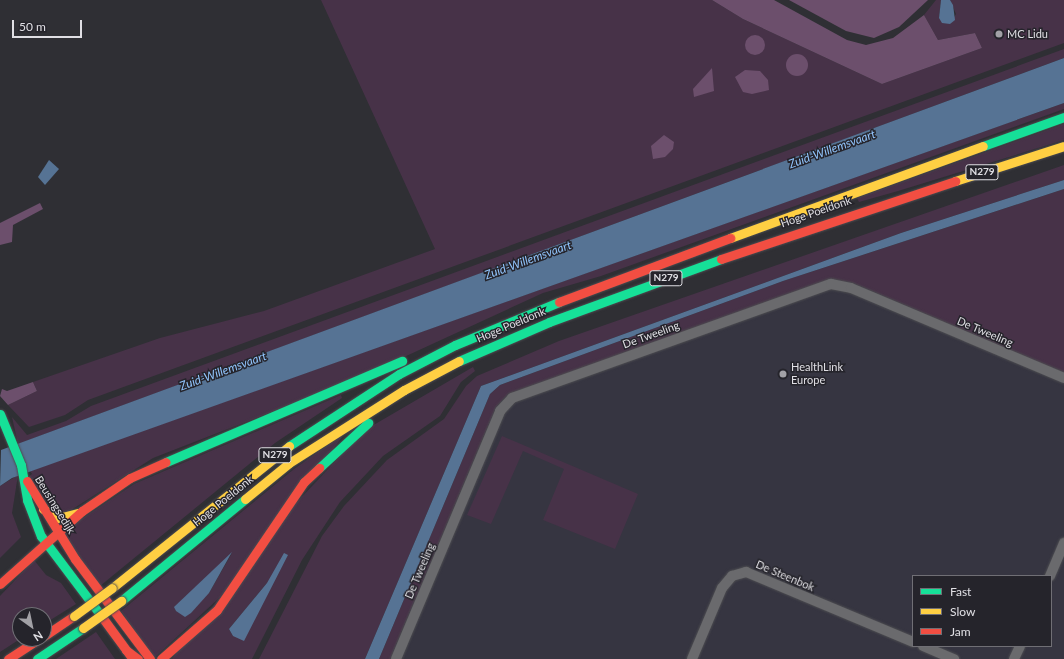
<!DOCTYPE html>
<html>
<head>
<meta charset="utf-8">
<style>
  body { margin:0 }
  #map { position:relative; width:1064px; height:659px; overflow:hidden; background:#2f2f34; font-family:Lato,sans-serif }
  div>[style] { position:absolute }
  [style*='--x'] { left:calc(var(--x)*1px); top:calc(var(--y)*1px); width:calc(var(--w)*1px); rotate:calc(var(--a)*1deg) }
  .built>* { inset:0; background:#363541 }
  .green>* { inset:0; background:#473248 }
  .forest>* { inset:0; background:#6c4f6c }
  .round { border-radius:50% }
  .water>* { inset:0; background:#567394 }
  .roads { filter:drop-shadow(0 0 1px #4c4c50) drop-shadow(0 0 1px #4c4c50) }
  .street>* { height:10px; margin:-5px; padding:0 5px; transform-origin:5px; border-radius:5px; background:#6a6a6d }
  .fast>* { height:9px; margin:-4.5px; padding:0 4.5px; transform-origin:4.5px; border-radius:4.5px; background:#16e098 }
  .slow>* { height:9px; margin:-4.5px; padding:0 4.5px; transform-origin:4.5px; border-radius:4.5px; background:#ffcf43 }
  .jam>* { height:9px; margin:-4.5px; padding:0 4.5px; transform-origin:4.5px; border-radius:4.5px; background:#f24e42 }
  .bridges { filter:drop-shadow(0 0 1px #4c4c50) drop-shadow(0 0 1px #4c4c50) }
  .slow-bridge>* { height:9px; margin:-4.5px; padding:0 4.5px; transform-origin:4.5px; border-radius:4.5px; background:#ffcf43 }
  .dots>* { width:11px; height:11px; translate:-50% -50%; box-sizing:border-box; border:2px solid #25242b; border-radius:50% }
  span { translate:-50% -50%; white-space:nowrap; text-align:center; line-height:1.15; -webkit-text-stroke:3px #25242b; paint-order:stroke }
  .shield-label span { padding:1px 3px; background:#25242b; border:1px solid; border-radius:3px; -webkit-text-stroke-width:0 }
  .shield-label { font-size:10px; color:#e0dfe4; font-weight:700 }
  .poi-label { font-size:11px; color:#e0dfe4 }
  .left { translate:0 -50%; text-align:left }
  .street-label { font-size:11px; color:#e0dfe4 }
  .water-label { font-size:12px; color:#91c4fc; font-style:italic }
  .legend { position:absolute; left:912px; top:575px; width:140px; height:72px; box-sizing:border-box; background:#25242b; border:1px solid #706f75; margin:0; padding:5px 7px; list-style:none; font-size:12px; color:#e0dfe4 }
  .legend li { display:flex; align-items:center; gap:8px; height:20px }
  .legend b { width:20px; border:1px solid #706f75 }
  .north { position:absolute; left:12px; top:607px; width:40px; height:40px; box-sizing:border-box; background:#25242b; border:1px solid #706f75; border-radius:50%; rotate:147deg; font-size:11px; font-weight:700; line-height:16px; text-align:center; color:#e0dfe4 }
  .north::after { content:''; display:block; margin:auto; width:14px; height:18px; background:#a2a1a6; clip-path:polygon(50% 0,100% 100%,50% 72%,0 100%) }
  .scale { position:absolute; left:12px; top:20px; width:70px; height:18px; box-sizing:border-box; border:2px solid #e0dfe4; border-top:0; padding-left:5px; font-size:12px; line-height:14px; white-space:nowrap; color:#e0dfe4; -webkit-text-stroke:3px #25242b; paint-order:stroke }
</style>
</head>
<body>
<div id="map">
  <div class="built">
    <div style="clip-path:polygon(evenodd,836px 275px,1064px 366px,1064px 659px,388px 659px,499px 396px,836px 275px,913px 576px,1051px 576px,1051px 646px,913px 646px,913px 576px)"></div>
  </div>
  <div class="green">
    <div style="clip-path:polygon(321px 0,712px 0,743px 19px,882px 84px,982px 48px,975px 33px,938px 40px,924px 15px,936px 0,941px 0,939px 18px,950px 24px,956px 14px,950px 0,1064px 0,1064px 43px,88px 400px,65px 415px,29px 427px,8px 405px,37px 391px,33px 382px,160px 338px,264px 311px,435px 249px)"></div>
    <div style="clip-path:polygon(1064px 49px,1064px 58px,18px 444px,12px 417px,27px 435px,66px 421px,91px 406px)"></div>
    <div style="clip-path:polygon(1064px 103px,1064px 109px,601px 276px,543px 293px,354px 380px,153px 458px,68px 512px,54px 512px,28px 477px,32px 474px,30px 471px)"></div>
    <div style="clip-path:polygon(1064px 124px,1064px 140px,898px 191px,859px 202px,857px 198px)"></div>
    <div style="clip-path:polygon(1064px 165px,1064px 180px,901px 233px,481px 386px,365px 659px,259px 659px,322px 536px,344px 506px,387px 460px,444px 419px,466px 386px,477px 376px,559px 341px)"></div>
    <div style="clip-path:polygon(1064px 189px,1064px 373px,853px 283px,832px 279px,508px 394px,496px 407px,390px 659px,379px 659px,490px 394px,500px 385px,783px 281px)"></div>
    <div style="clip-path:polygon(evenodd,473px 367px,475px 371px,461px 382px,440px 416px,383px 456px,340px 502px,302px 560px,252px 659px,172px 659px,279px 521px,365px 430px,473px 367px,267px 583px,233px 636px,229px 629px,267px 583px)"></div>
    <div style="clip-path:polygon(341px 395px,342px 398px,275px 443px,100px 586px,62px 532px,134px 484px)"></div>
    <div style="clip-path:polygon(evenodd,345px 433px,231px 587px,154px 658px,121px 611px,294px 469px,345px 433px,232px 553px,209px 593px,176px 611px,175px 607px,232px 553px)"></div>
    <div style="clip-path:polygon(502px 436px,638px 494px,615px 549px,543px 520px,564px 469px,523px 451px,491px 524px,467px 515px)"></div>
    <div style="clip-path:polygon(18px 475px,12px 513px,21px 537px,0 558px,0 486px)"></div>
    <div style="clip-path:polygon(34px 560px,46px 575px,61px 583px,76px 604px,44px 624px,44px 615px,20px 615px,20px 639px,0 652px,0 596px)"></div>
    <div style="clip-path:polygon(96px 632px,115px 659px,56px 659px)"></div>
  </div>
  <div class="forest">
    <div style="clip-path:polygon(712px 0,774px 0,847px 40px,866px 45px,893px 38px,924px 15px,938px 40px,975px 33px,982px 48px,882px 84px,743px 19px)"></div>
    <div style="clip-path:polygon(789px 0,928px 0,899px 27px,874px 38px,846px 31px)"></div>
    <div class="round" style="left:745px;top:35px;width:20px;height:20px"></div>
    <div class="round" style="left:786px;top:54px;width:22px;height:22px"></div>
    <div style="clip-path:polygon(712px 68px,714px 91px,694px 97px,693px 89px)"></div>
    <div style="clip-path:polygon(745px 70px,760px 71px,768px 80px,769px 90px,752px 94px,743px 92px,735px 77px)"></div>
    <div style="clip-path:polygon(664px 135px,674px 142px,673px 149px,665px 157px,653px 159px,651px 146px)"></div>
    <div style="clip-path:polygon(40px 203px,43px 209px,13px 225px,12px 242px,0 245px,0 223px)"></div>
    <div style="clip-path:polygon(33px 382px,37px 391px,8px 405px,0 396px,2px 389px,7px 391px)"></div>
  </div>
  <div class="water">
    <div style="clip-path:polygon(941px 0,950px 0,953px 5px,955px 20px,950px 24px,942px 23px,939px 18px)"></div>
    <div style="clip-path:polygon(1064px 58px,1064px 103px,12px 478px,0 486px,1px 450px)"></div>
    <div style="clip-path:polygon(49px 160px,59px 169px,45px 185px,38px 177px)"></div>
    <div style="clip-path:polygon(1064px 180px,1064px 189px,783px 281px,500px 385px,490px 394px,379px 659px,365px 659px,481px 386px,901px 233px)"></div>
    <div style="clip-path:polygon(232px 552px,209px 593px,191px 613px,185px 617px,176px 611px,174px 607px)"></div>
    <div style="clip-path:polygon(284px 553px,288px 555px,244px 641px,233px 636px,229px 629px,267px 583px)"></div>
  </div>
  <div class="roads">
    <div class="street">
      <div style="--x:1050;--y:576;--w:36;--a:-67"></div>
      <div style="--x:923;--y:646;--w:34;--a:23"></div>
      <div style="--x:396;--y:659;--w:269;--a:-67.2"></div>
      <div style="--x:500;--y:411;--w:18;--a:-47"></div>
      <div style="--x:512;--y:398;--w:339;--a:-19.7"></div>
      <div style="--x:831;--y:284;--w:20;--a:11"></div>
      <div style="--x:851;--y:288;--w:231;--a:22.9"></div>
      <div style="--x:692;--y:659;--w:77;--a:-67.1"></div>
      <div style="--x:722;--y:588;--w:16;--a:-50"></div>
      <div style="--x:732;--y:576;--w:15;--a:-16"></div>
      <div style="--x:746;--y:572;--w:181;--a:22.7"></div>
      <div style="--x:1014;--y:659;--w:14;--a:-65"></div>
    </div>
    <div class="fast">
      <div style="--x:983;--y:146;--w:86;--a:-19.7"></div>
      <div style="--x:459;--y:361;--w:98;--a:-23.4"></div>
      <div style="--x:549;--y:322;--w:183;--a:-20.1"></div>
      <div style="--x:0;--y:414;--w:55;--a:67.6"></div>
      <div style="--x:21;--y:465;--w:36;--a:80"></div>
      <div style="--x:27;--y:500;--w:39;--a:69"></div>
      <div style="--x:41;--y:536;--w:101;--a:53"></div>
      <div style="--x:289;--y:446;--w:131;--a:-33.2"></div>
      <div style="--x:399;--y:374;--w:63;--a:-27.4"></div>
      <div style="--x:455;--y:345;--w:113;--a:-22.5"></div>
      <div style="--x:166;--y:462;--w:257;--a:-23.2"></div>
      <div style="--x:319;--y:468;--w:67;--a:-42.6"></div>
      <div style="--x:121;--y:601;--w:161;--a:-39.4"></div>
      <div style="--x:37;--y:659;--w:55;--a:-34"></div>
    </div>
    <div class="slow">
      <div style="--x:955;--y:181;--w:114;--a:-17.8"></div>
      <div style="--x:730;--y:238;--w:269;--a:-20"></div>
      <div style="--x:245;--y:499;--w:57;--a:-39.3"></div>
      <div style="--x:289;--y:463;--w:136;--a:-32.4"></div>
      <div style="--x:404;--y:390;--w:62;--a:-27.8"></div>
      <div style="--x:43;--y:509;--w:17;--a:31"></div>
      <div style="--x:58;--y:518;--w:21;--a:-14"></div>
      <div style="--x:112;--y:588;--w:227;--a:-38.7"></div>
    </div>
    <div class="jam">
      <div style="--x:721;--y:259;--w:247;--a:-18.4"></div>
      <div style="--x:559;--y:302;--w:183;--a:-20.5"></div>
      <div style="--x:27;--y:481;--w:92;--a:58.4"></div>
      <div style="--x:75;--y:559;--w:125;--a:53.1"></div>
      <div style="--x:0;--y:584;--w:110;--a:-41.7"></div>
      <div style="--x:82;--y:511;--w:58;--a:-34.5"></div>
      <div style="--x:130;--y:478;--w:39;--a:-24"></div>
      <div style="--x:102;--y:617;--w:51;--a:53.8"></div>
      <div style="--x:44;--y:636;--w:36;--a:-34"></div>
      <div style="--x:126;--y:650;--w:15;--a:37"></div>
      <div style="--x:8;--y:659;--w:37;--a:-33"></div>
      <div style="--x:161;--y:659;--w:74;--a:-41.2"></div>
      <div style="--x:217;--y:610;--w:155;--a:-55.8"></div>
      <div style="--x:304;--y:482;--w:21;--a:-43"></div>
    </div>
  </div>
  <div class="bridges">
    <div class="slow-bridge">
      <div style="--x:74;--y:616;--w:47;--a:-36.4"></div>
      <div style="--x:83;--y:628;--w:47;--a:-35.4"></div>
    </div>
  </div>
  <div class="dots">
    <div style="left:999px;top:34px;background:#a2a1a6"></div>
    <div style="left:783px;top:374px;background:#a2a1a6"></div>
  </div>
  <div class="shield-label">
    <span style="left:982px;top:172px">N279</span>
    <span style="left:666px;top:278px">N279</span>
    <span style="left:275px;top:455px">N279</span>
  </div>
  <div class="poi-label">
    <span class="left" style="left:1007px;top:34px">MC Lidu</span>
    <span class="left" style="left:791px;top:374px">HealthLink<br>Europe</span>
  </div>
  <div class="street-label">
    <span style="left:816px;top:212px;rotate:-19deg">Hoge Poeldonk</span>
    <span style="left:511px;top:325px;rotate:-23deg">Hoge Poeldonk</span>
    <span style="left:985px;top:332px;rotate:23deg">De Tweeling</span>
    <span style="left:651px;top:335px;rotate:-20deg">De Tweeling</span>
    <span style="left:223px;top:501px;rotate:-39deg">Hoge Poeldonk</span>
    <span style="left:55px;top:505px;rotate:58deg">Beusingsedijk</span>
    <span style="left:420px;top:571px;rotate:-67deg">De Tweeling</span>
    <span style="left:785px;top:576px;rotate:23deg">De Steenbok</span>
  </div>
  <div class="water-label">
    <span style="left:832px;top:149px;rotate:-20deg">Zuid-Willemsvaart</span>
    <span style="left:528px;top:260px;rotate:-20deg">Zuid-Willemsvaart</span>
    <span style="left:223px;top:371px;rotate:-20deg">Zuid-Willemsvaart</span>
  </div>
  <ul class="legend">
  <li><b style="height:5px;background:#16e098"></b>Fast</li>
  <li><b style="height:5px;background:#ffcf43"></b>Slow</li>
  <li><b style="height:5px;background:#f24e42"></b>Jam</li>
  </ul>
  <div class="north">N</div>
  <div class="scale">50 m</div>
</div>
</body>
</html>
